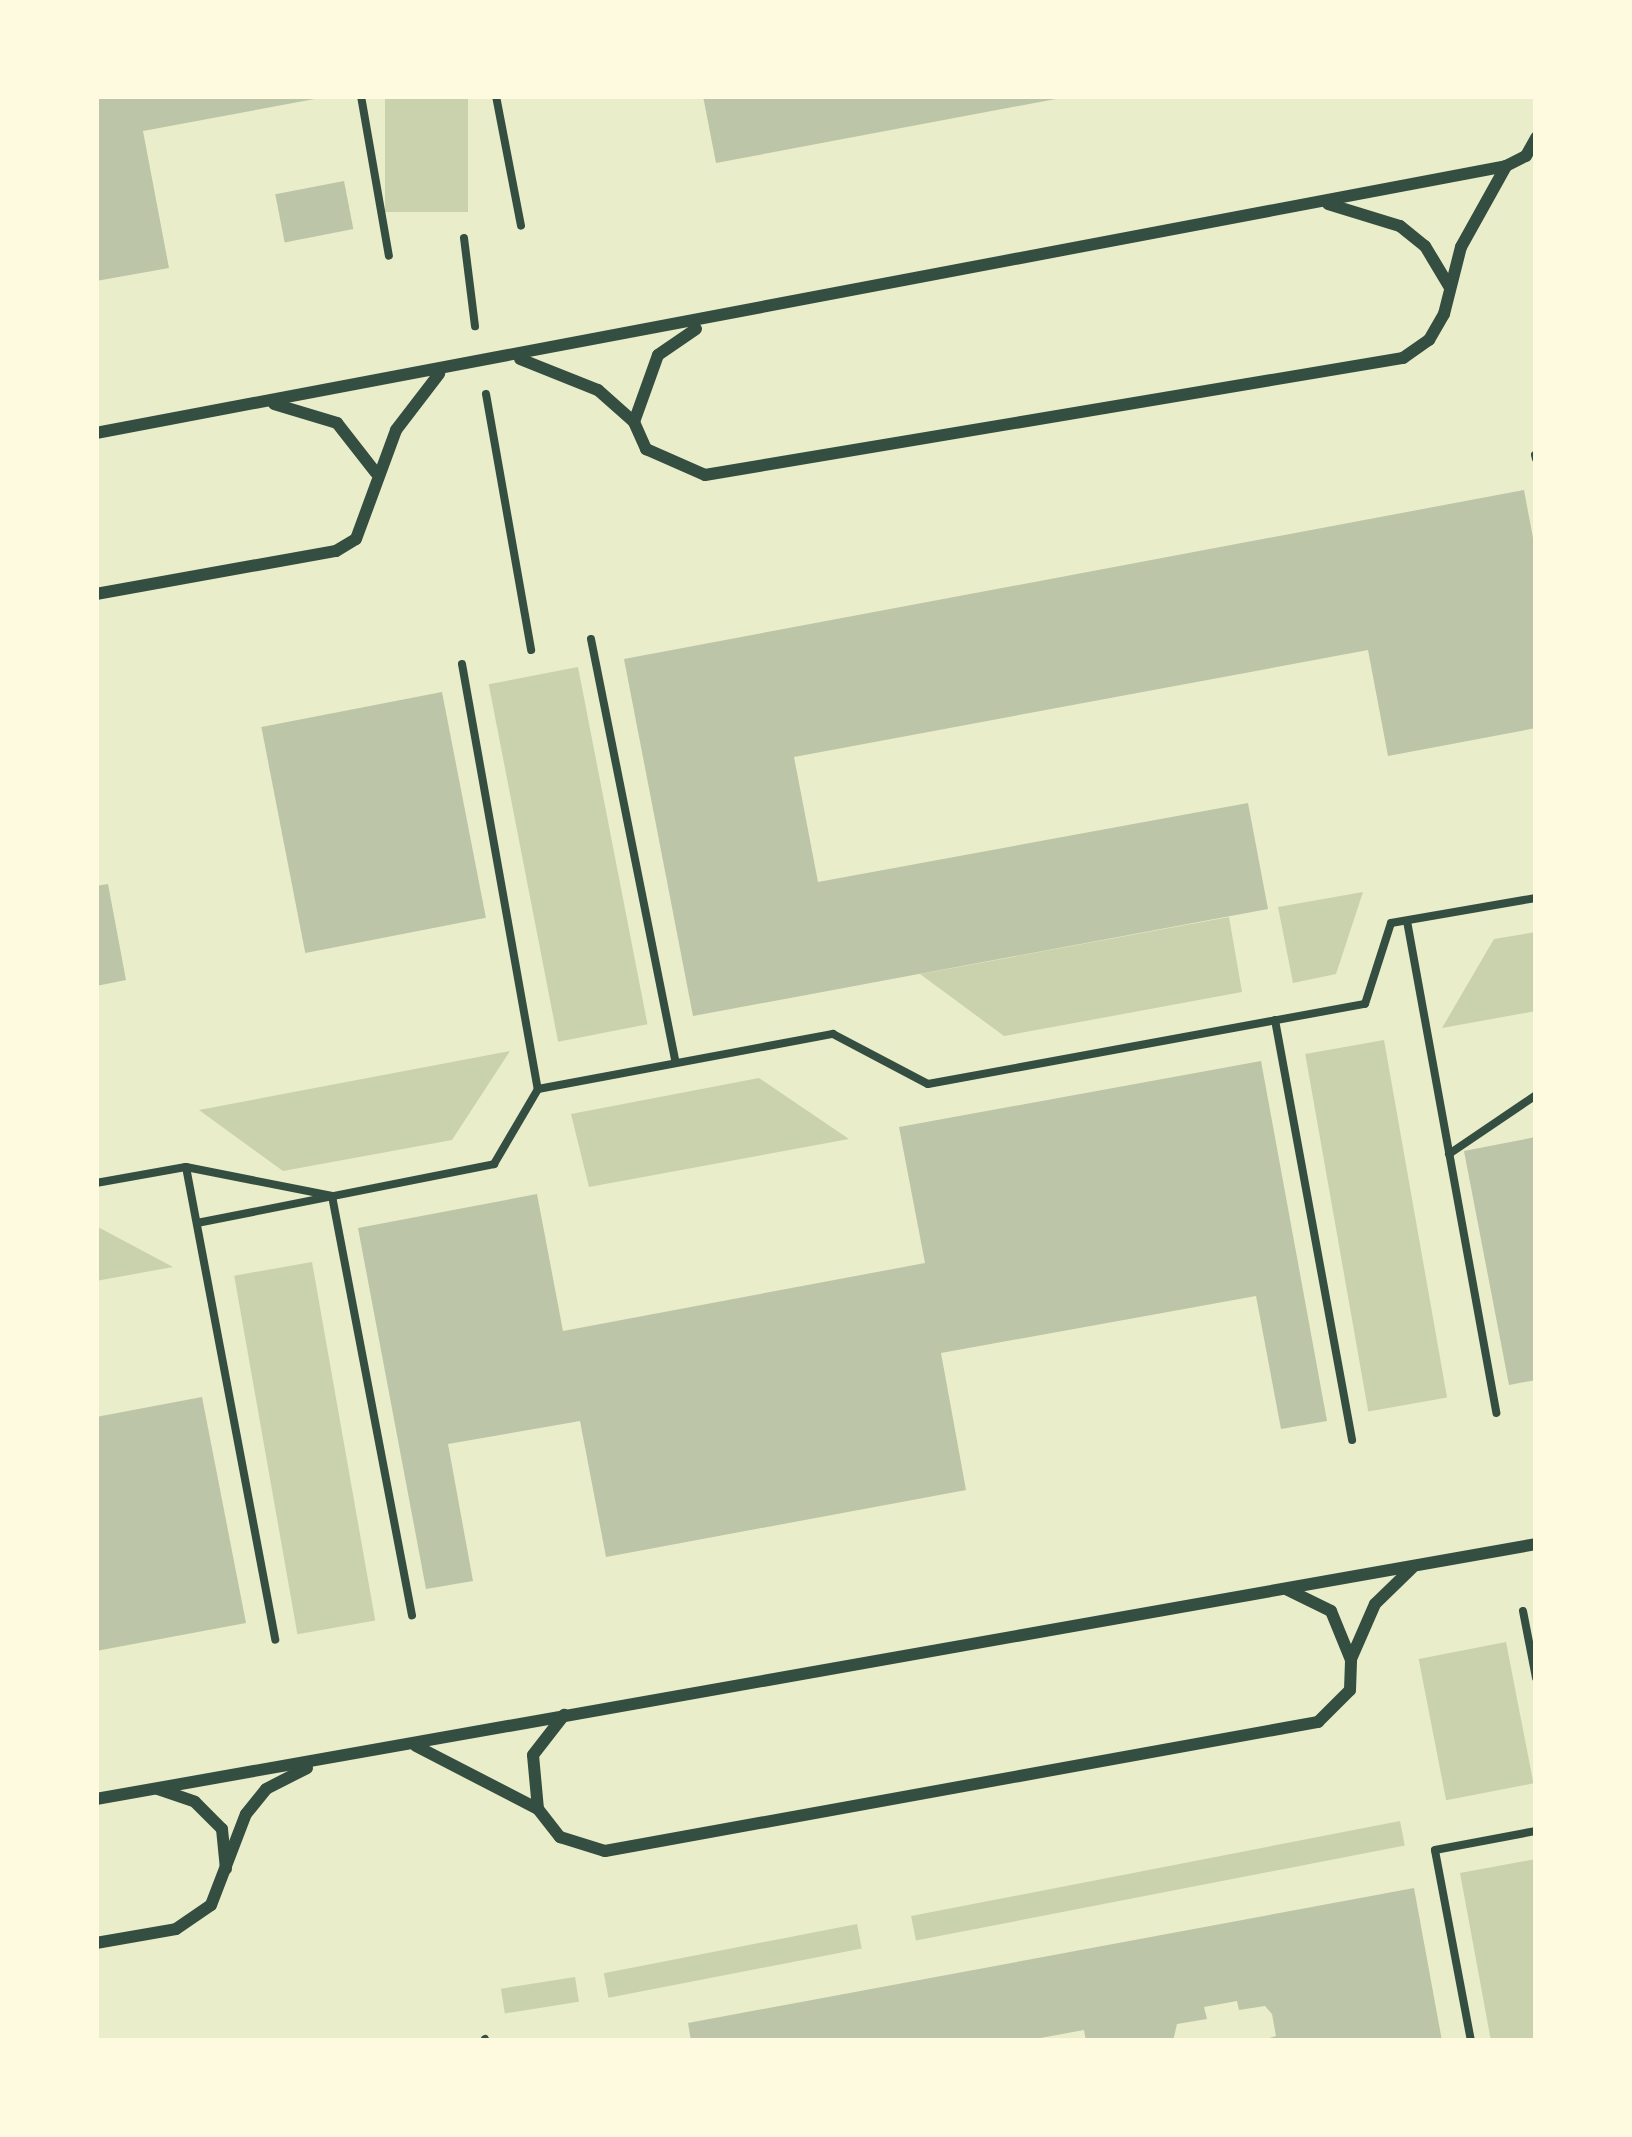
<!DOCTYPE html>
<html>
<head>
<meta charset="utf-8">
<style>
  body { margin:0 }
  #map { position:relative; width:1632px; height:2137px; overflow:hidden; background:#e9edc9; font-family:Signika,sans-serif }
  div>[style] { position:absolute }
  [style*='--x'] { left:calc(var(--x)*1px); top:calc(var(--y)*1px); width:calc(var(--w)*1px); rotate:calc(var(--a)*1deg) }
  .green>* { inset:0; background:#cad2ad; transform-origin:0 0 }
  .building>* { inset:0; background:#bcc5a7; transform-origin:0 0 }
  .path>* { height:8px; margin:-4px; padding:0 4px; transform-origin:4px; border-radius:4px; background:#344e41 }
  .minor>* { height:12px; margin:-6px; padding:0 6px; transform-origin:6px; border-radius:6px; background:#344e41 }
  span { translate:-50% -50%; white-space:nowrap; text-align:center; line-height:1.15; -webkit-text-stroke:9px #fefae0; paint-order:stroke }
  .frame { position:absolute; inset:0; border:99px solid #fefae0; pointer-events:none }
</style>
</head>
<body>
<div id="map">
  <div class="green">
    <div style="left:385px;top:96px;width:83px;height:116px"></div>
    <div style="left:578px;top:667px;width:364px;height:91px;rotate:79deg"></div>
    <div style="clip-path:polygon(1363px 892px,1336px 974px,1293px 983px,1278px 907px)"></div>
    <div style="clip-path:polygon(1229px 917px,1242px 992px,1004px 1036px,920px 974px)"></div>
    <div style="clip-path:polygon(1536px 932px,1536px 1011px,1442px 1028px,1494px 939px)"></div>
    <div style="left:1384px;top:1040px;width:363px;height:80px;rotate:80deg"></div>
    <div style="clip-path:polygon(510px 1051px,452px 1140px,283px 1171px,199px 1110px)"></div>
    <div style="clip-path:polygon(759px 1078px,849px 1139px,589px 1187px,571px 1114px)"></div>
    <div style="clip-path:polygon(96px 1226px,173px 1267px,96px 1281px)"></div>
    <div style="left:312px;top:1262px;width:364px;height:79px;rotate:80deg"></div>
    <div style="left:1506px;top:1642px;width:144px;height:89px;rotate:79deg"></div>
    <div style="left:1400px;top:1821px;width:25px;height:498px;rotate:79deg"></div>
    <div style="clip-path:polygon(1536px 1859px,1536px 2041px,1491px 2041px,1460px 1873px)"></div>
    <div style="left:857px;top:1924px;width:25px;height:258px;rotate:79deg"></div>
    <div style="left:575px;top:1977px;width:25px;height:75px;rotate:81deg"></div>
  </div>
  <div class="building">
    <div style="clip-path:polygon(96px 96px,319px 96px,320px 98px,143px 131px,169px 268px,96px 281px)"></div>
    <div style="clip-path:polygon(703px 96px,1061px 96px,1061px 98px,716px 163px)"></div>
    <div style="left:344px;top:181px;width:49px;height:70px;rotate:79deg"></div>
    <div style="clip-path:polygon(1524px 490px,1536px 554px,1536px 728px,1388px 756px,1368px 650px,794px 757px,818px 882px,1248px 803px,1268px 909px,693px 1016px,624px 659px)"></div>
    <div style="left:442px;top:692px;width:230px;height:184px;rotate:79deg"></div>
    <div style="clip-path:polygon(108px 884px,126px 980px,96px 986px,96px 886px)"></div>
    <div style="clip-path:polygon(1261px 1061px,1327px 1421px,1281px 1429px,1256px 1296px,941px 1353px,966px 1490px,606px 1557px,580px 1421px,448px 1444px,473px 1581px,426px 1589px,358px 1228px,537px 1194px,563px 1331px,925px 1263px,899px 1127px)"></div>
    <div style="clip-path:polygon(1536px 1137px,1536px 1380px,1509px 1385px,1464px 1151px)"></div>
    <div style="clip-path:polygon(202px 1397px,246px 1623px,96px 1651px,96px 1417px)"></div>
    <div style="clip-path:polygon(1414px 1888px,1442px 2041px,1259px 2041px,1276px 2036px,1272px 2014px,1265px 2006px,1239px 2010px,1237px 2001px,1204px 2007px,1207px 2019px,1177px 2024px,1173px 2041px,1086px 2041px,1084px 2030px,1024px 2041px,691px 2041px,688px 2023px)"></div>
  </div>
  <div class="path">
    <div style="--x:361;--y:96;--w:162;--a:80.1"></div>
    <div style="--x:496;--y:96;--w:132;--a:79.1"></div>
    <div style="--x:464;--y:238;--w:89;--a:82.9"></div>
    <div style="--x:486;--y:394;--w:260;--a:80"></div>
    <div style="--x:1535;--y:455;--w:4;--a:76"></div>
    <div style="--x:591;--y:639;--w:432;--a:78.7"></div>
    <div style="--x:462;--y:664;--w:432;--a:79.9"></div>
    <div style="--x:1407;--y:921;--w:500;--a:79.7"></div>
    <div style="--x:1275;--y:1020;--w:427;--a:79.6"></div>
    <div style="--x:1449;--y:1154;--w:105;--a:-34.1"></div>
    <div style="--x:186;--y:1167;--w:481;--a:79.3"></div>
    <div style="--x:96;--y:1183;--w:91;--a:-10.1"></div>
    <div style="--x:186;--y:1167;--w:149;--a:11.2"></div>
    <div style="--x:332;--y:1196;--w:427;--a:79.2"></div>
    <div style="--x:197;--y:1223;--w:303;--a:-11.2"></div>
    <div style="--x:494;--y:1164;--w:87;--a:-59.6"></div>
    <div style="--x:538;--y:1089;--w:300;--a:-10.6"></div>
    <div style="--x:833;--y:1034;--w:107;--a:27.8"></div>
    <div style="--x:928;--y:1084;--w:444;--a:-10.4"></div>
    <div style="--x:1365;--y:1004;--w:85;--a:-72.2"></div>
    <div style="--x:1391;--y:923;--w:147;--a:-9.8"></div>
    <div style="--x:1523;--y:1611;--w:68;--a:79"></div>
    <div style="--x:485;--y:2039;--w:2;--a:63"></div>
    <div style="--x:1471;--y:2041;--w:194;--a:-100.7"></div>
    <div style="--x:1435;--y:1850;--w:103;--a:-10.7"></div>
  </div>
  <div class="minor">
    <div style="--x:1328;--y:204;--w:75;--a:17"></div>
    <div style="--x:1400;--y:226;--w:32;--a:39"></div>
    <div style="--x:1425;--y:246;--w:47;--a:59"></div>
    <div style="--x:520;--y:359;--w:84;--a:21.7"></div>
    <div style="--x:598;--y:390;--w:48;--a:41.6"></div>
    <div style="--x:634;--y:422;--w:30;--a:66"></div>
    <div style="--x:646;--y:449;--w:64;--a:23.8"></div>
    <div style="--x:705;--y:475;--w:708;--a:-9.52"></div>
    <div style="--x:1403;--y:358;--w:32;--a:-35"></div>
    <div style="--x:1429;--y:340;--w:30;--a:-60"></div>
    <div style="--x:1444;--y:314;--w:69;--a:-75.8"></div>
    <div style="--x:1461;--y:247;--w:93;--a:-60.9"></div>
    <div style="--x:274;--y:404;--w:66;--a:16.8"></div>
    <div style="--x:337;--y:423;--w:63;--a:52"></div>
    <div style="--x:634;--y:422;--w:71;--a:-70.3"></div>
    <div style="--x:658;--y:355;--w:46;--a:-34.4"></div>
    <div style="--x:96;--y:433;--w:1435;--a:-10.72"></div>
    <div style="--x:1506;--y:166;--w:22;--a:-27"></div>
    <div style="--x:1526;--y:156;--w:21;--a:-61"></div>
    <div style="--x:96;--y:594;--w:244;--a:-10.2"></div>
    <div style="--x:336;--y:551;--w:23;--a:-31"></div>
    <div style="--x:356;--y:539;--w:116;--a:-69.8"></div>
    <div style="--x:396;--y:430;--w:71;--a:-52.5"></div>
    <div style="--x:1351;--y:1659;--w:60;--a:-66.4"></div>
    <div style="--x:1375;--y:1604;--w:52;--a:-44.2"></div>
    <div style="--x:416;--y:1746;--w:137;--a:27.3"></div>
    <div style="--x:538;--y:1809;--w:36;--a:52"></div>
    <div style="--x:560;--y:1837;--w:47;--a:17.3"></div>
    <div style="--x:605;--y:1851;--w:725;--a:-10.26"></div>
    <div style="--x:1318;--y:1722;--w:45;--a:-45"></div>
    <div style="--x:1350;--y:1690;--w:30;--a:-88"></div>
    <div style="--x:1351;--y:1660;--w:53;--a:-112.2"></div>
    <div style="--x:1331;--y:1611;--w:50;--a:-153.9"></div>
    <div style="--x:158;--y:1789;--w:39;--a:19"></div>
    <div style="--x:195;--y:1802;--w:38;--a:45"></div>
    <div style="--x:222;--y:1829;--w:40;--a:84.3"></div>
    <div style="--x:96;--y:1799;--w:1462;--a:-10.04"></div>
    <div style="--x:538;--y:1809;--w:54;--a:-95.3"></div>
    <div style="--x:533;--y:1755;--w:51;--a:-52.2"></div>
    <div style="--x:96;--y:1943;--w:81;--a:-9.9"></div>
    <div style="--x:176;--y:1929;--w:42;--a:-34.4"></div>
    <div style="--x:211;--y:1905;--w:97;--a:-69"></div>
    <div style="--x:246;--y:1814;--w:32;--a:-51"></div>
    <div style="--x:266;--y:1789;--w:46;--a:-27.1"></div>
  </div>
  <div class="frame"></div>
</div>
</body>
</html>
